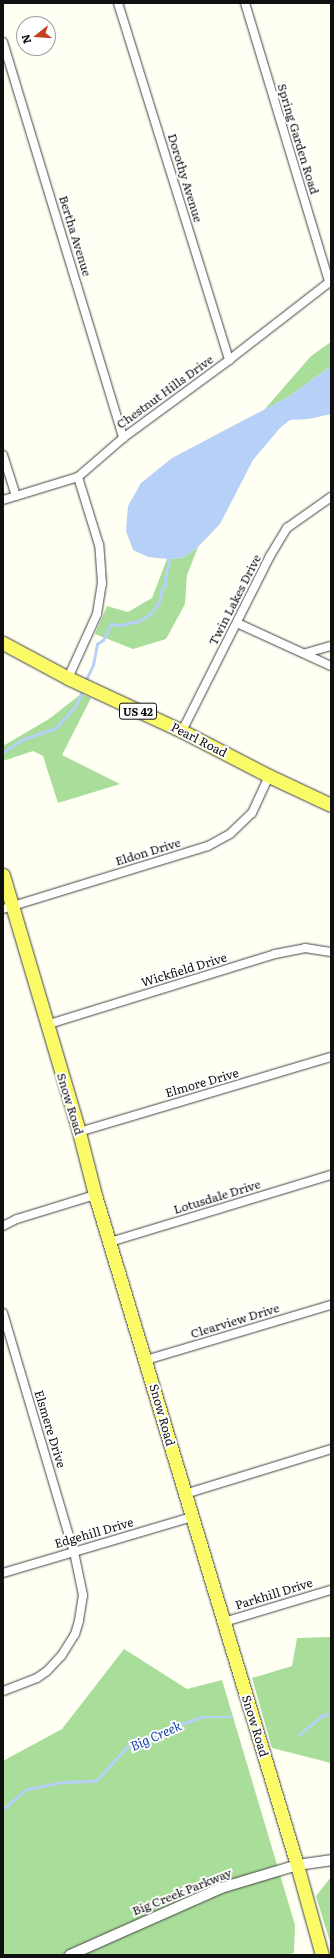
<!DOCTYPE html>
<html>
<head>
<meta charset="utf-8">
<style>
  body { margin:0 }
  #map { position:relative; width:334px; height:1958px; overflow:hidden; background:#fffff4; font-family:Literata,serif }
  div>[style] { position:absolute }
  [style*='--x'] { left:calc(var(--x)*1px); top:calc(var(--y)*1px); width:calc(var(--w)*1px); rotate:calc(var(--a)*1deg) }
  .forest>* { inset:0; background:#a9dd9a }
  .water>* { inset:0; background:#b7d0f8 }
  .stream>* { height:2.5px; margin:-1.25px; padding:0 1.25px; transform-origin:1.25px; border-radius:1.25px; background:#b7d0f8 }
  .roads { filter:drop-shadow(0 0 1px #434343) drop-shadow(0 0 1px #434343) }
  .minor>* { height:8px; margin:-4px; padding:0 4px; transform-origin:4px; border-radius:4px; background:#fff }
  .tertiary>* { height:10px; margin:-5px; padding:0 5px; transform-origin:5px; border-radius:5px; background:#fff }
  .primary>* { height:13px; margin:-6.5px; padding:0 6.5px; transform-origin:6.5px; border-radius:6.5px; background:#fbfa67 }
  span { translate:-50% -50%; white-space:nowrap; text-align:center; line-height:1.15; -webkit-text-stroke:4px #fff; paint-order:stroke }
  .shield-label span { padding:1px 3px; background:#fff; border:1px solid; border-radius:3px; -webkit-text-stroke-width:0 }
  .shield-label { font-size:11px; color:#101010; font-weight:700 }
  .street-label { font-size:12px; color:#101010 }
  .water-label { font-size:13px; color:#1445a7; font-style:italic }
  .frame { position:absolute; inset:0; border:4px solid #101010; pointer-events:none }
  .north { position:absolute; left:16px; top:16px; width:40px; height:40px; box-sizing:border-box; background:#fff; border:1px solid #9f9f9f; border-radius:50%; rotate:253deg; font-size:11px; font-weight:700; line-height:16px; text-align:center; color:#101010 }
  .north::after { content:''; display:block; margin:auto; width:14px; height:18px; background:#c64123; clip-path:polygon(50% 0,100% 100%,50% 72%,0 100%) }
</style>
</head>
<body>
<div id="map">
  <div class="forest">
    <div style="clip-path:polygon(331px 342px,331px 366px,288px 397px,264px 410px,311px 356px)"></div>
    <div style="clip-path:polygon(198px 547px,187px 575px,185px 604px,166px 639px,133px 649px,95px 634px,107px 606px,128px 612px,152px 598px,167px 559px,183px 558px)"></div>
    <div style="clip-path:polygon(81px 694px,91px 698px,62px 755px,120px 784px,58px 803px,43px 756px,33px 751px,3px 761px,3px 746px,49px 719px)"></div>
    <div style="clip-path:polygon(331px 1637px,331px 1763px,272px 1748px,252px 1678px,292px 1666px,297px 1638px)"></div>
    <div style="clip-path:polygon(124px 1649px,187px 1689px,222px 1680px,295px 1925px,294px 1953px,286px 1955px,3px 1955px,3px 1761px,62px 1729px)"></div>
    <div style="clip-path:polygon(331px 1877px,331px 1941px,330px 1942px,316px 1896px)"></div>
  </div>
  <div class="water">
    <div style="clip-path:polygon(331px 366px,331px 414px,309px 419px,290px 420px,280px 428px,253px 460px,220px 524px,198px 547px,183px 558px,167px 559px,148px 557px,133px 550px,126px 531px,128px 506px,141px 483px,172px 458px,288px 397px)"></div>
  </div>
  <div class="stream">
    <div style="--x:85;--y:682;--w:19;--a:-65"></div>
    <div style="--x:93;--y:665;--w:21;--a:-79"></div>
    <div style="--x:97;--y:644;--w:7;--a:-34"></div>
    <div style="--x:103;--y:640;--w:18;--a:-63"></div>
    <div style="--x:111;--y:624;--w:9;--a:6"></div>
    <div style="--x:120;--y:625;--w:19;--a:-12"></div>
    <div style="--x:139;--y:621;--w:13;--a:-32"></div>
    <div style="--x:150;--y:614;--w:14;--a:-51"></div>
    <div style="--x:159;--y:603;--w:16;--a:-79"></div>
    <div style="--x:162;--y:587;--w:4;--a:-27"></div>
    <div style="--x:166;--y:585;--w:7;--a:-98"></div>
    <div style="--x:165;--y:578;--w:23;--a:-77"></div>
    <div style="--x:3;--y:752;--w:25;--a:-32"></div>
    <div style="--x:24;--y:739;--w:34;--a:-19"></div>
    <div style="--x:56;--y:728;--w:30;--a:-49"></div>
    <div style="--x:76;--y:705;--w:17;--a:-66"></div>
    <div style="--x:299;--y:1735;--w:30;--a:-40"></div>
    <div style="--x:322;--y:1716;--w:9;--a:-18"></div>
    <div style="--x:3;--y:1809;--w:31;--a:-40"></div>
    <div style="--x:27;--y:1789;--w:37;--a:-11"></div>
    <div style="--x:63;--y:1782;--w:33;--a:-2"></div>
    <div style="--x:96;--y:1781;--w:45;--a:-47.7"></div>
    <div style="--x:126;--y:1748;--w:57;--a:-23.9"></div>
    <div style="--x:178;--y:1725;--w:25;--a:-18"></div>
    <div style="--x:202;--y:1717;--w:31;--a:0"></div>
  </div>
  <div class="roads">
    <div class="minor">
      <div style="--x:118;--y:3;--w:374;--a:72.7"></div>
      <div style="--x:245;--y:3;--w:291;--a:73.2"></div>
      <div style="--x:3;--y:42;--w:414;--a:73.1"></div>
      <div style="--x:3;--y:455;--w:43;--a:72.4"></div>
      <div style="--x:3;--y:500;--w:78;--a:-17"></div>
      <div style="--x:78;--y:477;--w:60;--a:-40.9"></div>
      <div style="--x:123;--y:438;--w:132;--a:-36.3"></div>
      <div style="--x:229;--y:360;--w:129;--a:-37.8"></div>
      <div style="--x:237;--y:623;--w:103;--a:24.6"></div>
      <div style="--x:306;--y:653;--w:26;--a:-16"></div>
      <div style="--x:68;--y:678;--w:70;--a:-65.6"></div>
      <div style="--x:97;--y:614;--w:30;--a:-81"></div>
      <div style="--x:102;--y:584;--w:39;--a:-94"></div>
      <div style="--x:99;--y:545;--w:71;--a:-107.2"></div>
      <div style="--x:182;--y:731;--w:196;--a:-63.3"></div>
      <div style="--x:270;--y:556;--w:33;--a:-59"></div>
      <div style="--x:287;--y:528;--w:54;--a:-35.2"></div>
      <div style="--x:3;--y:909;--w:214;--a:-17.1"></div>
      <div style="--x:208;--y:846;--w:25;--a:-29"></div>
      <div style="--x:230;--y:834;--w:30;--a:-44"></div>
      <div style="--x:252;--y:813;--w:41;--a:-65.3"></div>
      <div style="--x:46;--y:1025;--w:240;--a:-17.2"></div>
      <div style="--x:275;--y:954;--w:31;--a:-11"></div>
      <div style="--x:305;--y:948;--w:26;--a:9"></div>
      <div style="--x:79;--y:1132;--w:263;--a:-16.6"></div>
      <div style="--x:3;--y:1226;--w:16;--a:-27"></div>
      <div style="--x:17;--y:1219;--w:82;--a:-17.1"></div>
      <div style="--x:110;--y:1242;--w:231;--a:-16.9"></div>
      <div style="--x:3;--y:1313;--w:249;--a:73.5"></div>
      <div style="--x:74;--y:1552;--w:44;--a:78.2"></div>
      <div style="--x:83;--y:1595;--w:26;--a:99"></div>
      <div style="--x:79;--y:1621;--w:14;--a:107"></div>
      <div style="--x:75;--y:1634;--w:26;--a:122"></div>
      <div style="--x:61;--y:1656;--w:21;--a:133"></div>
      <div style="--x:47;--y:1671;--w:12;--a:145"></div>
      <div style="--x:37;--y:1678;--w:36;--a:159"></div>
      <div style="--x:146;--y:1360;--w:193;--a:-16.6"></div>
      <div style="--x:185;--y:1494;--w:153;--a:-17.1"></div>
      <div style="--x:3;--y:1573;--w:197;--a:-16.5"></div>
      <div style="--x:224;--y:1622;--w:112;--a:-16.7"></div>
    </div>
    <div class="tertiary">
      <div style="--x:70;--y:1955;--w:165;--a:-23.9"></div>
      <div style="--x:221;--y:1888;--w:79;--a:-16.8"></div>
      <div style="--x:297;--y:1865;--w:34;--a:-8"></div>
    </div>
    <div class="primary">
      <div style="--x:3;--y:643;--w:74;--a:28.3"></div>
      <div style="--x:68;--y:678;--w:126;--a:24.9"></div>
      <div style="--x:182;--y:731;--w:98;--a:27.3"></div>
      <div style="--x:269;--y:776;--w:68;--a:25.1"></div>
      <div style="--x:3;--y:875;--w:268;--a:73.5"></div>
      <div style="--x:79;--y:1132;--w:65;--a:75.7"></div>
      <div style="--x:95;--y:1195;--w:700;--a:73.22"></div>
      <div style="--x:297;--y:1865;--w:93;--a:74.5"></div>
    </div>
  </div>
  <div class="shield-label">
    <span style="left:138px;top:711px">US 42</span>
  </div>
  <div class="street-label">
    <span style="left:298px;top:139px;rotate:73deg">Spring Garden Road</span>
    <span style="left:185px;top:178px;rotate:73deg">Dorothy Avenue</span>
    <span style="left:75px;top:236px;rotate:73deg">Bertha Avenue</span>
    <span style="left:165px;top:392px;rotate:-36deg">Chestnut Hills Drive</span>
    <span style="left:235px;top:600px;rotate:-63deg">Twin Lakes Drive</span>
    <span style="left:199px;top:740px;rotate:27deg">Pearl Road</span>
    <span style="left:148px;top:852px;rotate:-17deg">Eldon Drive</span>
    <span style="left:184px;top:970px;rotate:-17deg">Wickfield Drive</span>
    <span style="left:202px;top:1083px;rotate:-16deg">Elmore Drive</span>
    <span style="left:70px;top:1104px;rotate:73deg">Snow Road</span>
    <span style="left:217px;top:1197px;rotate:-17deg">Lotusdale Drive</span>
    <span style="left:235px;top:1321px;rotate:-17deg">Clearview Drive</span>
    <span style="left:162px;top:1415px;rotate:74deg">Snow Road</span>
    <span style="left:50px;top:1429px;rotate:73deg">Elsmere Drive</span>
    <span style="left:94px;top:1533px;rotate:-16deg">Edgehill Drive</span>
    <span style="left:274px;top:1594px;rotate:-17deg">Parkhill Drive</span>
    <span style="left:255px;top:1726px;rotate:73deg">Snow Road</span>
    <span style="left:182px;top:1892px;rotate:-22deg">Big Creek Parkway</span>
  </div>
  <div class="water-label">
    <span style="left:156px;top:1736px;rotate:-24deg">Big Creek</span>
  </div>
  <div class="frame"></div>
  <div class="north">N</div>
</div>
</body>
</html>
